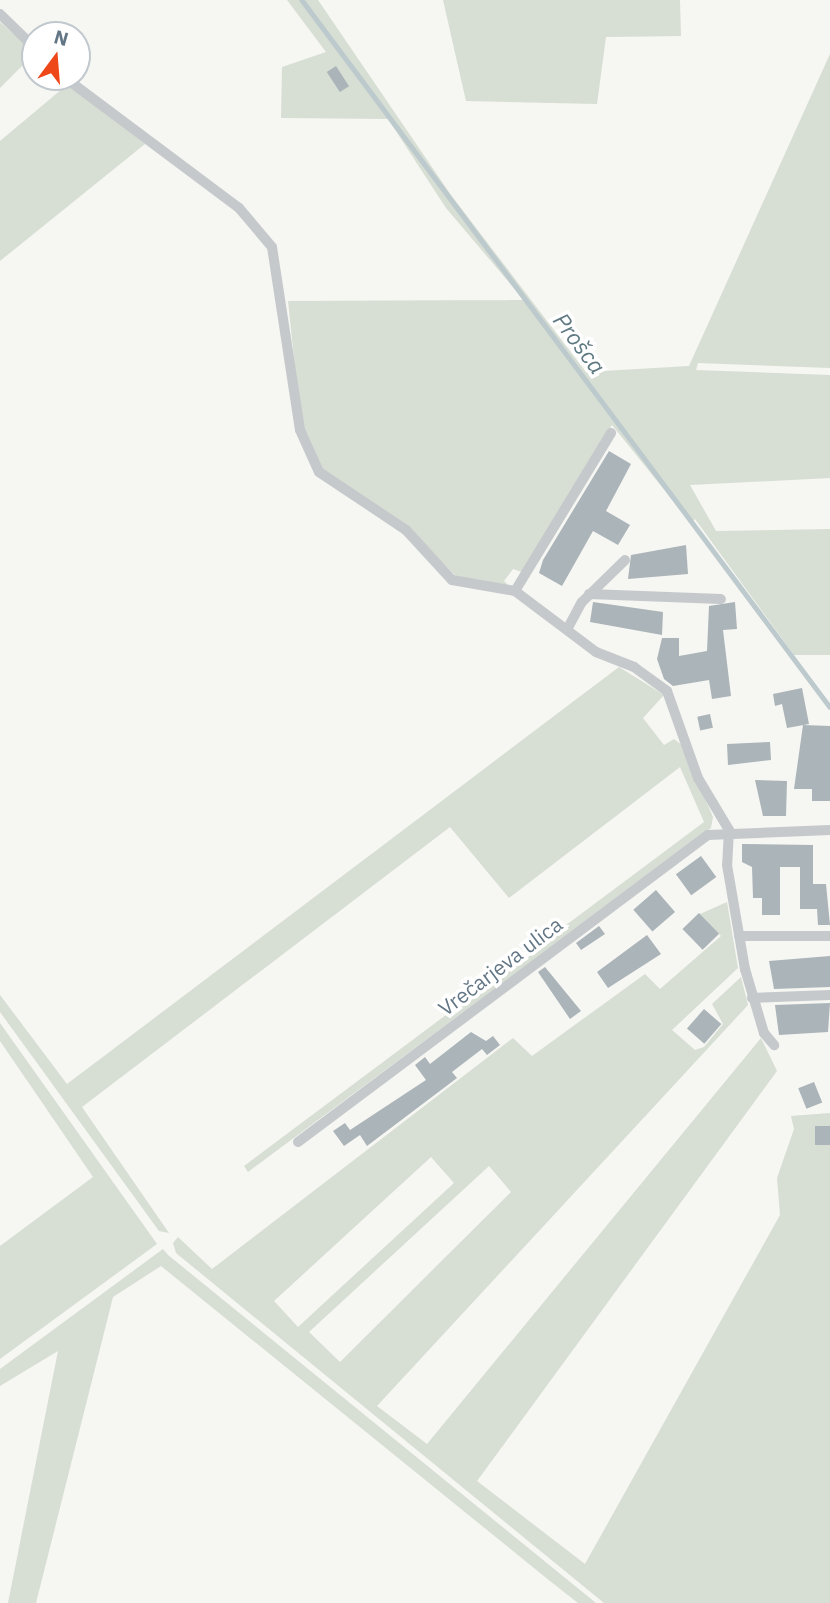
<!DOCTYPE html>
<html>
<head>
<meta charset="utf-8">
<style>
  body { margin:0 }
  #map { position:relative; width:830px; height:1603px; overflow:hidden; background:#f6f6f2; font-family:"IBM Plex Sans",sans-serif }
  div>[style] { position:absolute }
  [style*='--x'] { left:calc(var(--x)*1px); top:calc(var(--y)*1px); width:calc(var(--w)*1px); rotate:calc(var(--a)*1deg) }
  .green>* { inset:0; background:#d7ded3 }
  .stream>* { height:4.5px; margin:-2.25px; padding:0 2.25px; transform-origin:2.25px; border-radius:2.25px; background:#bcc9cd }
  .building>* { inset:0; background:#abb4b9; transform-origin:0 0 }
  .minor>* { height:10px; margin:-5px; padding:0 5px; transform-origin:5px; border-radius:5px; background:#c5c9cc }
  span { translate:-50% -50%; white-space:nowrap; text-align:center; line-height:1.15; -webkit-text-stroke:7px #fff; paint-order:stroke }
  .street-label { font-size:21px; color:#637685 }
  .water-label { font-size:23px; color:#5f7982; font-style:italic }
  .north { position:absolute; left:21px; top:21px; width:70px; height:70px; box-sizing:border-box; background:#fff; border:2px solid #c1c8ce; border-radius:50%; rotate:16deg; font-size:19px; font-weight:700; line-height:28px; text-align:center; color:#637685 }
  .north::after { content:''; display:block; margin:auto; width:24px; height:32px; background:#ee481a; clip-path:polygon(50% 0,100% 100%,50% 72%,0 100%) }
</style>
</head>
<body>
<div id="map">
  <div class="green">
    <div style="clip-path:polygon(287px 0,318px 0,451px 195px,586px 372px,689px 366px,830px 54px,830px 368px,698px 363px,696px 370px,830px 375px,830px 478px,690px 485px,716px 531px,830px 529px,830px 655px,794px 655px,695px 519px,691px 523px,612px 425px,522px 572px,513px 569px,504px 581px,509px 586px,460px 580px,423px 544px,323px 471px,309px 449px,299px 406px,288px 301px,524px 300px,446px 208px,388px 119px,281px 118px,282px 67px,326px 52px)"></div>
    <div style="clip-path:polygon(443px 0,680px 0,681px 36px,606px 37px,597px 104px,466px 101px)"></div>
    <div style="clip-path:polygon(0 22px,35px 53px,0 88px)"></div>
    <div style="clip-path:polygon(68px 84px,145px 144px,0 261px,0 141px)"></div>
    <div style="clip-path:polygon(619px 667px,664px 695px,643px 718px,664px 745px,674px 739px,682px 745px,713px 817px,711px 828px,248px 1172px,244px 1166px,704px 822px,680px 767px,509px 898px,450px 827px,82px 1107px,169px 1233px,159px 1231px,0 1012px,0 995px,67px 1084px)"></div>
    <div style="clip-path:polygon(evenodd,727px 902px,738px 968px,672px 1030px,695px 1050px,704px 1047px,723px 1024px,712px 1004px,741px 977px,748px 1005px,377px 1406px,427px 1444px,761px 1038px,777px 1071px,477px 1481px,585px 1564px,780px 1215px,777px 1178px,794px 1129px,791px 1116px,830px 1113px,830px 1603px,604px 1603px,176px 1253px,173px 1243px,178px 1237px,212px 1269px,513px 1038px,532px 1056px,645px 974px,660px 989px,721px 936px,700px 914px,727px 902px,431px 1157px,454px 1183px,298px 1327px,274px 1301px,431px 1157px,727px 902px,489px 1166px,511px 1192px,340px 1362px,309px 1332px,489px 1166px)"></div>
    <div style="clip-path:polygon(0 1023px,157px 1244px,0 1359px,0 1246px,93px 1177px,0 1041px)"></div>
    <div style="clip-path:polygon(163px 1249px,168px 1255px,596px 1603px,578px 1603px,550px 1581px,161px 1266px,113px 1297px,36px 1603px,8px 1603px,58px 1351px,0 1386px,0 1369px)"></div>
  </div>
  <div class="stream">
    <div style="--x:302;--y:0;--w:882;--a:53.25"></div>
  </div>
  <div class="building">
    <div style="left:336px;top:66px;width:24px;height:11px;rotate:57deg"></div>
    <div style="clip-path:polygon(609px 451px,631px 464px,606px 511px,630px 525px,618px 545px,593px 531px,562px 586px,539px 573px,543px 560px)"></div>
    <div style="clip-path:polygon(686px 545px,688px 574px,628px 579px,631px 555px)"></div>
    <div style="clip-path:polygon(593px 602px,663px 612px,662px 635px,590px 622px)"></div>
    <div style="clip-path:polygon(735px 602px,737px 629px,723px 630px,731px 696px,712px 699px,709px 680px,673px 686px,664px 679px,657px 659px,662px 638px,679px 638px,679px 656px,707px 651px,709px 606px)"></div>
    <div style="clip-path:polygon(802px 688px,809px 724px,787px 728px,782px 704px,775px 706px,773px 694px)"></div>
    <div style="left:710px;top:714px;width:14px;height:13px;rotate:78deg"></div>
    <div style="clip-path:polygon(803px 725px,830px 726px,830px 801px,812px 801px,812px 789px,794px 789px)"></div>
    <div style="clip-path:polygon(770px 742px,771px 760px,728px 765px,727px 744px)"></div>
    <div style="clip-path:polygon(755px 780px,787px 781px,786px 816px,763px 816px)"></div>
    <div style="clip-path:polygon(742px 844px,813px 845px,813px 884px,826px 884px,830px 925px,818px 925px,817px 909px,800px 909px,800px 867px,780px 867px,780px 915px,762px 915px,762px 898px,753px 898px,752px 867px,742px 862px)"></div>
    <div style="left:701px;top:856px;width:26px;height:31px;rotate:54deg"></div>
    <div style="left:656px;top:890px;width:29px;height:30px;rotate:49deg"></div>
    <div style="left:699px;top:913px;width:29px;height:23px;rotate:46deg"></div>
    <div style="clip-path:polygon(599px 926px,605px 934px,581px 950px,576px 943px)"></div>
    <div style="clip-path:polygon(647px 935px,661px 954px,608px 988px,597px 972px)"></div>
    <div style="clip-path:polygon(830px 956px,830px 987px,774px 989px,769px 961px)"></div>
    <div style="clip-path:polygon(545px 967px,581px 1011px,570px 1019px,538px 972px)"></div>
    <div style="clip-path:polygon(830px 1003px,828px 1032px,779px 1035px,775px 1005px)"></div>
    <div style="left:704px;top:1009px;width:23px;height:26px;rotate:41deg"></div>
    <div style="clip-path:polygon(471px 1032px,486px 1041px,493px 1036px,500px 1045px,487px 1055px,482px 1049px,452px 1072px,457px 1078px,367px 1146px,360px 1135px,344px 1146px,333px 1131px,345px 1123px,350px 1130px,426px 1080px,415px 1065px,425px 1057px,430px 1064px)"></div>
    <div style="left:814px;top:1082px;width:22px;height:17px;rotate:68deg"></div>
    <div style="left:815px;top:1126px;width:15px;height:19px"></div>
  </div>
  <div class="minor">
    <div style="--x:0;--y:14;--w:49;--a:44.2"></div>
    <div style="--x:64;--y:77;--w:219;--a:36.8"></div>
    <div style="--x:239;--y:208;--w:51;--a:49.8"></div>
    <div style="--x:272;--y:247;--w:185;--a:81.3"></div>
    <div style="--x:300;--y:430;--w:46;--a:65.7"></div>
    <div style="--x:319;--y:472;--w:105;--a:33.7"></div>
    <div style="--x:406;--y:530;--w:68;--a:47.4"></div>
    <div style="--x:452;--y:580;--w:64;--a:9.9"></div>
    <div style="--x:515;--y:591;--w:101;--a:37"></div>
    <div style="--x:596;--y:652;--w:41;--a:21.5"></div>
    <div style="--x:634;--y:667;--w:41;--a:36"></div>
    <div style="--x:667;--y:691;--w:92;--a:70.4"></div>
    <div style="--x:698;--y:778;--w:61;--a:59.2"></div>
    <div style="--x:729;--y:830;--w:35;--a:93"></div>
    <div style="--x:727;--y:865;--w:106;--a:80.2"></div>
    <div style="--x:745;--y:969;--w:67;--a:73.5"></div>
    <div style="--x:764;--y:1033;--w:16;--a:50"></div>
    <div style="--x:515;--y:591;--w:185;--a:-58.7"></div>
    <div style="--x:589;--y:594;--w:132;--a:2.2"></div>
    <div style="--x:569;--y:626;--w:27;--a:-62"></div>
    <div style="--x:582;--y:602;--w:60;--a:-44.3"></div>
    <div style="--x:739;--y:936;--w:91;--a:0"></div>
    <div style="--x:752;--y:998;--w:78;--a:-2.2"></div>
    <div style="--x:298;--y:1142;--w:512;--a:-36.83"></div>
    <div style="--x:708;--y:835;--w:122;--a:-2.3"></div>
  </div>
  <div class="street-label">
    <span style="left:500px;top:966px;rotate:-37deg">Vrečarjeva ulica</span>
  </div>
  <div class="water-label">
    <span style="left:580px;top:343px;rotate:53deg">Prošca</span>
  </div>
  <div class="north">N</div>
</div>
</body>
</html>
